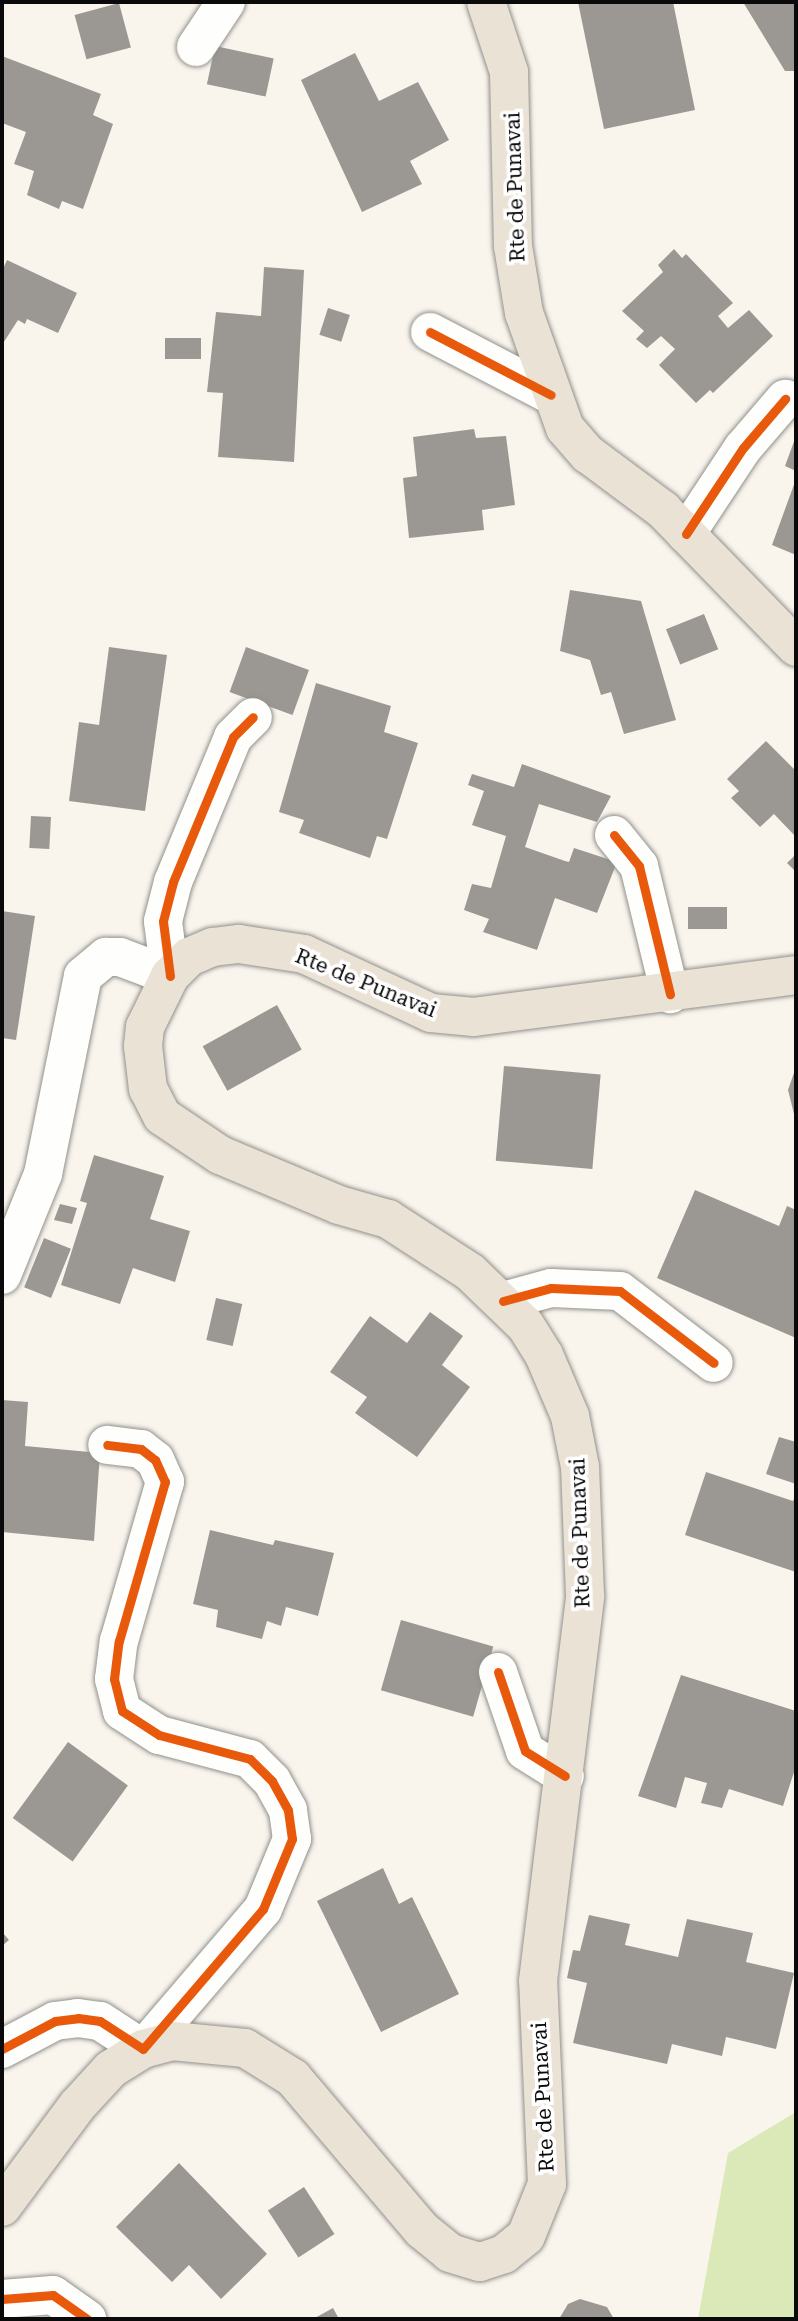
<!DOCTYPE html>
<html>
<head>
<meta charset="utf-8">
<style>
  body { margin:0 }
  #map { position:relative; width:798px; height:2321px; overflow:hidden; background:#f9f5ed; font-family:"Roboto Serif",serif }
  div>[style] { position:absolute }
  [style*='--x'] { left:calc(var(--x)*1px); top:calc(var(--y)*1px); width:calc(var(--w)*1px); rotate:calc(var(--a)*1deg) }
  .forest>* { inset:0; background:#dae9b7 }
  .building>* { inset:0; background:#9b9893; transform-origin:0 0 }
  .roads { filter:drop-shadow(0 0 2px #92908c) drop-shadow(0 0 2px #92908c) }
  .minor>* { height:38px; margin:-19px; padding:0 19px; transform-origin:19px; border-radius:19px; background:#fefefc }
  .major>* { height:38px; margin:-19px; padding:0 19px; transform-origin:19px; border-radius:19px; background:#ebe2d6 }
  .cycleway>* { height:9px; margin:-4.5px; padding:0 4.5px; transform-origin:4.5px; border-radius:4.5px; background:#e8590c }
  span { translate:-50% -50%; white-space:nowrap; text-align:center; line-height:1.15; -webkit-text-stroke:7px #fff; paint-order:stroke }
  .street-label { font-size:21px; color:#0a0a0a }
  .frame { position:absolute; inset:0; border:4px solid #0a0a0a; pointer-events:none }
</style>
</head>
<body>
<div id="map">
  <div class="forest">
    <div style="clip-path:polygon(796px 2112px,796px 2319px,698px 2319px,728px 2153px)"></div>
  </div>
  <div class="building">
    <div style="clip-path:polygon(578px 2px,673px 2px,695px 110px,604px 129px)"></div>
    <div style="clip-path:polygon(743px 2px,796px 2px,796px 71px,785px 71px)"></div>
    <div style="left:119px;top:3px;width:46px;height:46px;rotate:75deg"></div>
    <div style="left:215px;top:46px;width:60px;height:39px;rotate:12deg"></div>
    <div style="clip-path:polygon(355px 53px,379px 101px,418px 82px,449px 140px,410px 161px,422px 184px,362px 212px,301px 80px)"></div>
    <div style="clip-path:polygon(2px 56px,101px 94px,93px 115px,113px 124px,83px 209px,62px 201px,59px 209px,27px 195px,34px 171px,14px 164px,26px 132px,2px 123px)"></div>
    <div style="clip-path:polygon(674px 249px,682px 258px,686px 254px,733px 303px,718px 316px,728px 328px,749px 310px,773px 336px,713px 393px,710px 390px,696px 403px,659px 365px,675px 349px,661px 336px,647px 348px,636px 339px,644px 331px,622px 311px,663px 272px,658px 265px)"></div>
    <div style="clip-path:polygon(7px 260px,77px 293px,58px 333px,27px 319px,25px 324px,18px 320px,2px 345px,2px 271px)"></div>
    <div style="clip-path:polygon(264px 267px,304px 270px,294px 462px,218px 457px,223px 393px,207px 392px,216px 312px,261px 316px)"></div>
    <div style="left:328px;top:308px;width:23px;height:28px;rotate:18deg"></div>
    <div style="left:201px;top:338px;width:21px;height:36px;rotate:90deg"></div>
    <div style="clip-path:polygon(474px 429px,476px 438px,506px 436px,515px 505px,482px 510px,484px 530px,409px 538px,403px 478px,417px 476px,413px 437px)"></div>
    <div style="clip-path:polygon(796px 436px,796px 471px,785px 466px)"></div>
    <div style="clip-path:polygon(796px 479px,796px 555px,772px 545px)"></div>
    <div style="clip-path:polygon(570px 590px,641px 601px,676px 720px,624px 734px,611px 692px,601px 695px,590px 660px,560px 651px)"></div>
    <div style="left:704px;top:614px;width:38px;height:41px;rotate:68deg"></div>
    <div style="clip-path:polygon(109px 647px,167px 655px,145px 811px,69px 801px,79px 722px,99px 725px)"></div>
    <div style="left:246px;top:647px;width:67px;height:48px;rotate:20deg"></div>
    <div style="clip-path:polygon(316px 683px,391px 706px,384px 732px,418px 743px,387px 839px,377px 836px,370px 858px,299px 833px,304px 820px,279px 812px)"></div>
    <div style="clip-path:polygon(766px 741px,796px 771px,796px 837px,774px 814px,760px 827px,731px 798px,739px 791px,727px 779px)"></div>
    <div style="clip-path:polygon(522px 764px,611px 796px,597px 822px,539px 804px,525px 847px,565px 861px,569px 862px,574px 848px,617px 862px,597px 913px,555px 898px,537px 950px,483px 932px,489px 919px,464px 910px,472px 884px,491px 888px,506px 836px,472px 825px,484px 791px,468px 785px,472px 774px,514px 787px)"></div>
    <div style="left:31px;top:816px;width:20px;height:32px;rotate:3deg"></div>
    <div style="clip-path:polygon(796px 854px,796px 872px,787px 863px)"></div>
    <div style="left:688px;top:907px;width:39px;height:22px"></div>
    <div style="clip-path:polygon(2px 911px,35px 916px,16px 1040px,2px 1038px)"></div>
    <div style="left:277px;top:1005px;width:51px;height:85px;rotate:61deg"></div>
    <div style="left:504px;top:1066px;width:97px;height:95px;rotate:5deg"></div>
    <div style="clip-path:polygon(796px 1067px,796px 1122px,788px 1090px)"></div>
    <div style="clip-path:polygon(94px 1155px,164px 1176px,150px 1219px,190px 1231px,175px 1282px,133px 1268px,120px 1304px,61px 1285px,87px 1203px,80px 1201px)"></div>
    <div style="clip-path:polygon(695px 1190px,779px 1226px,787px 1206px,796px 1210px,796px 1338px,657px 1278px)"></div>
    <div style="clip-path:polygon(60px 1204px,77px 1208px,72px 1224px,54px 1220px)"></div>
    <div style="left:44px;top:1238px;width:29px;height:53px;rotate:22deg"></div>
    <div style="left:216px;top:1298px;width:27px;height:43px;rotate:13deg"></div>
    <div style="clip-path:polygon(430px 1312px,463px 1336px,442px 1365px,470px 1387px,417px 1457px,355px 1413px,367px 1397px,330px 1372px,370px 1316px,407px 1343px)"></div>
    <div style="clip-path:polygon(2px 1400px,28px 1402px,25px 1446px,100px 1453px,94px 1541px,2px 1532px)"></div>
    <div style="clip-path:polygon(779px 1437px,796px 1442px,796px 1484px,766px 1474px)"></div>
    <div style="clip-path:polygon(706px 1472px,793px 1501px,796px 1494px,796px 1572px,685px 1535px)"></div>
    <div style="clip-path:polygon(210px 1530px,273px 1545px,275px 1540px,334px 1553px,318px 1616px,286px 1607px,281px 1626px,267px 1621px,262px 1639px,216px 1627px,218px 1610px,193px 1604px)"></div>
    <div style="left:401px;top:1620px;width:96px;height:73px;rotate:16deg"></div>
    <div style="clip-path:polygon(681px 1675px,796px 1711px,796px 1766px,783px 1806px,729px 1789px,722px 1808px,701px 1803px,707px 1783px,685px 1777px,676px 1808px,638px 1796px)"></div>
    <div style="left:68px;top:1742px;width:74px;height:94px;rotate:36deg"></div>
    <div style="clip-path:polygon(383px 1868px,399px 1904px,412px 1897px,459px 1994px,381px 2032px,317px 1901px)"></div>
    <div style="clip-path:polygon(589px 1915px,630px 1924px,625px 1945px,678px 1957px,687px 1919px,753px 1933px,746px 1962px,794px 1973px,776px 2049px,726px 2037px,722px 2056px,672px 2044px,667px 2064px,573px 2043px,587px 1983px,567px 1978px,573px 1950px,580px 1951px)"></div>
    <div style="clip-path:polygon(2px 1932px,9px 1940px,2px 1946px)"></div>
    <div style="clip-path:polygon(179px 2163px,267px 2254px,221px 2299px,189px 2265px,172px 2282px,116px 2227px)"></div>
    <div style="left:304px;top:2187px;width:56px;height:43px;rotate:57deg"></div>
    <div style="clip-path:polygon(580px 2299px,607px 2307px,614px 2319px,559px 2319px,568px 2304px)"></div>
    <div style="clip-path:polygon(333px 2308px,339px 2319px,313px 2319px)"></div>
  </div>
  <div class="roads">
    <div class="minor">
      <div style="--x:196;--y:47;--w:54;--a:-56.3"></div>
      <div style="--x:430;--y:332;--w:136;--a:27.5"></div>
      <div style="--x:686;--y:534;--w:103;--a:-56.5"></div>
      <div style="--x:743;--y:448;--w:65;--a:-49.4"></div>
      <div style="--x:614;--y:835;--w:40;--a:51"></div>
      <div style="--x:639;--y:866;--w:132;--a:76.4"></div>
      <div style="--x:2;--y:1275;--w:109;--a:-67.9"></div>
      <div style="--x:43;--y:1174;--w:202;--a:-78.6"></div>
      <div style="--x:83;--y:976;--w:30;--a:-40"></div>
      <div style="--x:106;--y:957;--w:14;--a:0"></div>
      <div style="--x:120;--y:957;--w:53;--a:20.8"></div>
      <div style="--x:170;--y:976;--w:55;--a:-97.3"></div>
      <div style="--x:163;--y:921;--w:40;--a:-75.6"></div>
      <div style="--x:173;--y:882;--w:157;--a:-67.5"></div>
      <div style="--x:233;--y:737;--w:28;--a:-45"></div>
      <div style="--x:503;--y:1301;--w:50;--a:-15.2"></div>
      <div style="--x:551;--y:1288;--w:69;--a:2.5"></div>
      <div style="--x:620;--y:1291;--w:118;--a:37.5"></div>
      <div style="--x:498;--y:1672;--w:83;--a:71.1"></div>
      <div style="--x:525;--y:1751;--w:47;--a:32"></div>
      <div style="--x:2;--y:2049;--w:60;--a:-27.8"></div>
      <div style="--x:55;--y:2021;--w:23;--a:-7"></div>
      <div style="--x:78;--y:2018;--w:22;--a:8"></div>
      <div style="--x:100;--y:2021;--w:51;--a:33.1"></div>
      <div style="--x:143;--y:2049;--w:184;--a:-49.4"></div>
      <div style="--x:263;--y:1909;--w:76;--a:-67.5"></div>
      <div style="--x:292;--y:1839;--w:29;--a:-98"></div>
      <div style="--x:288;--y:1810;--w:33;--a:-119"></div>
      <div style="--x:272;--y:1781;--w:31;--a:-135"></div>
      <div style="--x:250;--y:1759;--w:94;--a:-165.2"></div>
      <div style="--x:159;--y:1735;--w:44;--a:-147"></div>
      <div style="--x:122;--y:1711;--w:33;--a:-104"></div>
      <div style="--x:114;--y:1679;--w:38;--a:-83"></div>
      <div style="--x:119;--y:1641;--w:166;--a:-73.9"></div>
      <div style="--x:165;--y:1482;--w:24;--a:-114"></div>
      <div style="--x:155;--y:1460;--w:18;--a:-142"></div>
      <div style="--x:141;--y:1449;--w:34;--a:-173"></div>
      <div style="--x:2;--y:2299;--w:51;--a:-4.5"></div>
      <div style="--x:53;--y:2295;--w:42;--a:35.2"></div>
    </div>
    <div class="major">
      <div style="--x:486;--y:2;--w:74;--a:71.8"></div>
      <div style="--x:509;--y:72;--w:174;--a:88.7"></div>
      <div style="--x:513;--y:246;--w:68;--a:80.7"></div>
      <div style="--x:524;--y:313;--w:122;--a:70.4"></div>
      <div style="--x:565;--y:428;--w:35;--a:49"></div>
      <div style="--x:588;--y:454;--w:94;--a:36.7"></div>
      <div style="--x:663;--y:510;--w:191;--a:45.8"></div>
      <div style="--x:2;--y:2207;--w:126;--a:-53.4"></div>
      <div style="--x:77;--y:2106;--w:50;--a:-47.4"></div>
      <div style="--x:111;--y:2069;--w:38;--a:-32"></div>
      <div style="--x:143;--y:2049;--w:30;--a:-15"></div>
      <div style="--x:172;--y:2041;--w:73;--a:5.5"></div>
      <div style="--x:245;--y:2048;--w:57;--a:32"></div>
      <div style="--x:293;--y:2078;--w:199;--a:49.7"></div>
      <div style="--x:422;--y:2230;--w:36;--a:39"></div>
      <div style="--x:450;--y:2253;--w:31;--a:17"></div>
      <div style="--x:480;--y:2262;--w:25;--a:-18"></div>
      <div style="--x:504;--y:2254;--w:28;--a:-39"></div>
      <div style="--x:526;--y:2236;--w:56;--a:-68"></div>
      <div style="--x:547;--y:2184;--w:203;--a:-92.5"></div>
      <div style="--x:538;--y:1981;--w:388;--a:-83"></div>
      <div style="--x:585;--y:1596;--w:129;--a:-92.2"></div>
      <div style="--x:580;--y:1467;--w:52;--a:-101.1"></div>
      <div style="--x:570;--y:1416;--w:66;--a:-113.1"></div>
      <div style="--x:544;--y:1355;--w:36;--a:-122"></div>
      <div style="--x:525;--y:1325;--w:76;--a:-136.1"></div>
      <div style="--x:470;--y:1272;--w:98;--a:-147.1"></div>
      <div style="--x:388;--y:1219;--w:51;--a:-164.1"></div>
      <div style="--x:339;--y:1205;--w:129;--a:-157.2"></div>
      <div style="--x:220;--y:1155;--w:70;--a:-146.1"></div>
      <div style="--x:162;--y:1116;--w:30;--a:-117"></div>
      <div style="--x:148;--y:1089;--w:43;--a:-96.6"></div>
      <div style="--x:143;--y:1046;--w:19;--a:-84"></div>
      <div style="--x:145;--y:1027;--w:57;--a:-63.9"></div>
      <div style="--x:170;--y:976;--w:27;--a:-45"></div>
      <div style="--x:189;--y:957;--w:26;--a:-23"></div>
      <div style="--x:213;--y:947;--w:26;--a:-7"></div>
      <div style="--x:239;--y:944;--w:66;--a:8.7"></div>
      <div style="--x:304;--y:954;--w:140;--a:24.9"></div>
      <div style="--x:431;--y:1013;--w:43;--a:5.3"></div>
      <div style="--x:474;--y:1017;--w:325;--a:-7.4"></div>
    </div>
  </div>
  <div class="cycleway">
    <div style="--x:430;--y:332;--w:136;--a:27.5"></div>
    <div style="--x:686;--y:534;--w:103;--a:-56.5"></div>
    <div style="--x:743;--y:448;--w:65;--a:-49.4"></div>
    <div style="--x:614;--y:835;--w:40;--a:51"></div>
    <div style="--x:639;--y:866;--w:132;--a:76.4"></div>
    <div style="--x:170;--y:976;--w:55;--a:-97.3"></div>
    <div style="--x:163;--y:921;--w:40;--a:-75.6"></div>
    <div style="--x:173;--y:882;--w:157;--a:-67.5"></div>
    <div style="--x:233;--y:737;--w:28;--a:-45"></div>
    <div style="--x:503;--y:1301;--w:50;--a:-15.2"></div>
    <div style="--x:551;--y:1288;--w:69;--a:2.5"></div>
    <div style="--x:620;--y:1291;--w:118;--a:37.5"></div>
    <div style="--x:498;--y:1672;--w:83;--a:71.1"></div>
    <div style="--x:525;--y:1751;--w:47;--a:32"></div>
    <div style="--x:2;--y:2049;--w:60;--a:-27.8"></div>
    <div style="--x:55;--y:2021;--w:23;--a:-7"></div>
    <div style="--x:78;--y:2018;--w:22;--a:8"></div>
    <div style="--x:100;--y:2021;--w:51;--a:33.1"></div>
    <div style="--x:143;--y:2049;--w:184;--a:-49.4"></div>
    <div style="--x:263;--y:1909;--w:76;--a:-67.5"></div>
    <div style="--x:292;--y:1839;--w:29;--a:-98"></div>
    <div style="--x:288;--y:1810;--w:33;--a:-119"></div>
    <div style="--x:272;--y:1781;--w:31;--a:-135"></div>
    <div style="--x:250;--y:1759;--w:94;--a:-165.2"></div>
    <div style="--x:159;--y:1735;--w:44;--a:-147"></div>
    <div style="--x:122;--y:1711;--w:33;--a:-104"></div>
    <div style="--x:114;--y:1679;--w:38;--a:-83"></div>
    <div style="--x:119;--y:1641;--w:166;--a:-73.9"></div>
    <div style="--x:165;--y:1482;--w:24;--a:-114"></div>
    <div style="--x:155;--y:1460;--w:18;--a:-142"></div>
    <div style="--x:141;--y:1449;--w:34;--a:-173"></div>
    <div style="--x:2;--y:2299;--w:51;--a:-4.5"></div>
    <div style="--x:53;--y:2295;--w:42;--a:35.2"></div>
  </div>
  <div class="street-label">
    <span style="left:515px;top:187px;rotate:-92deg">Rte de Punavai</span>
    <span style="left:366px;top:983px;rotate:22deg">Rte de Punavai</span>
    <span style="left:580px;top:1533px;rotate:-92deg">Rte de Punavai</span>
    <span style="left:543px;top:2097px;rotate:-93deg">Rte de Punavai</span>
  </div>
  <div class="frame"></div>
</div>
</body>
</html>
